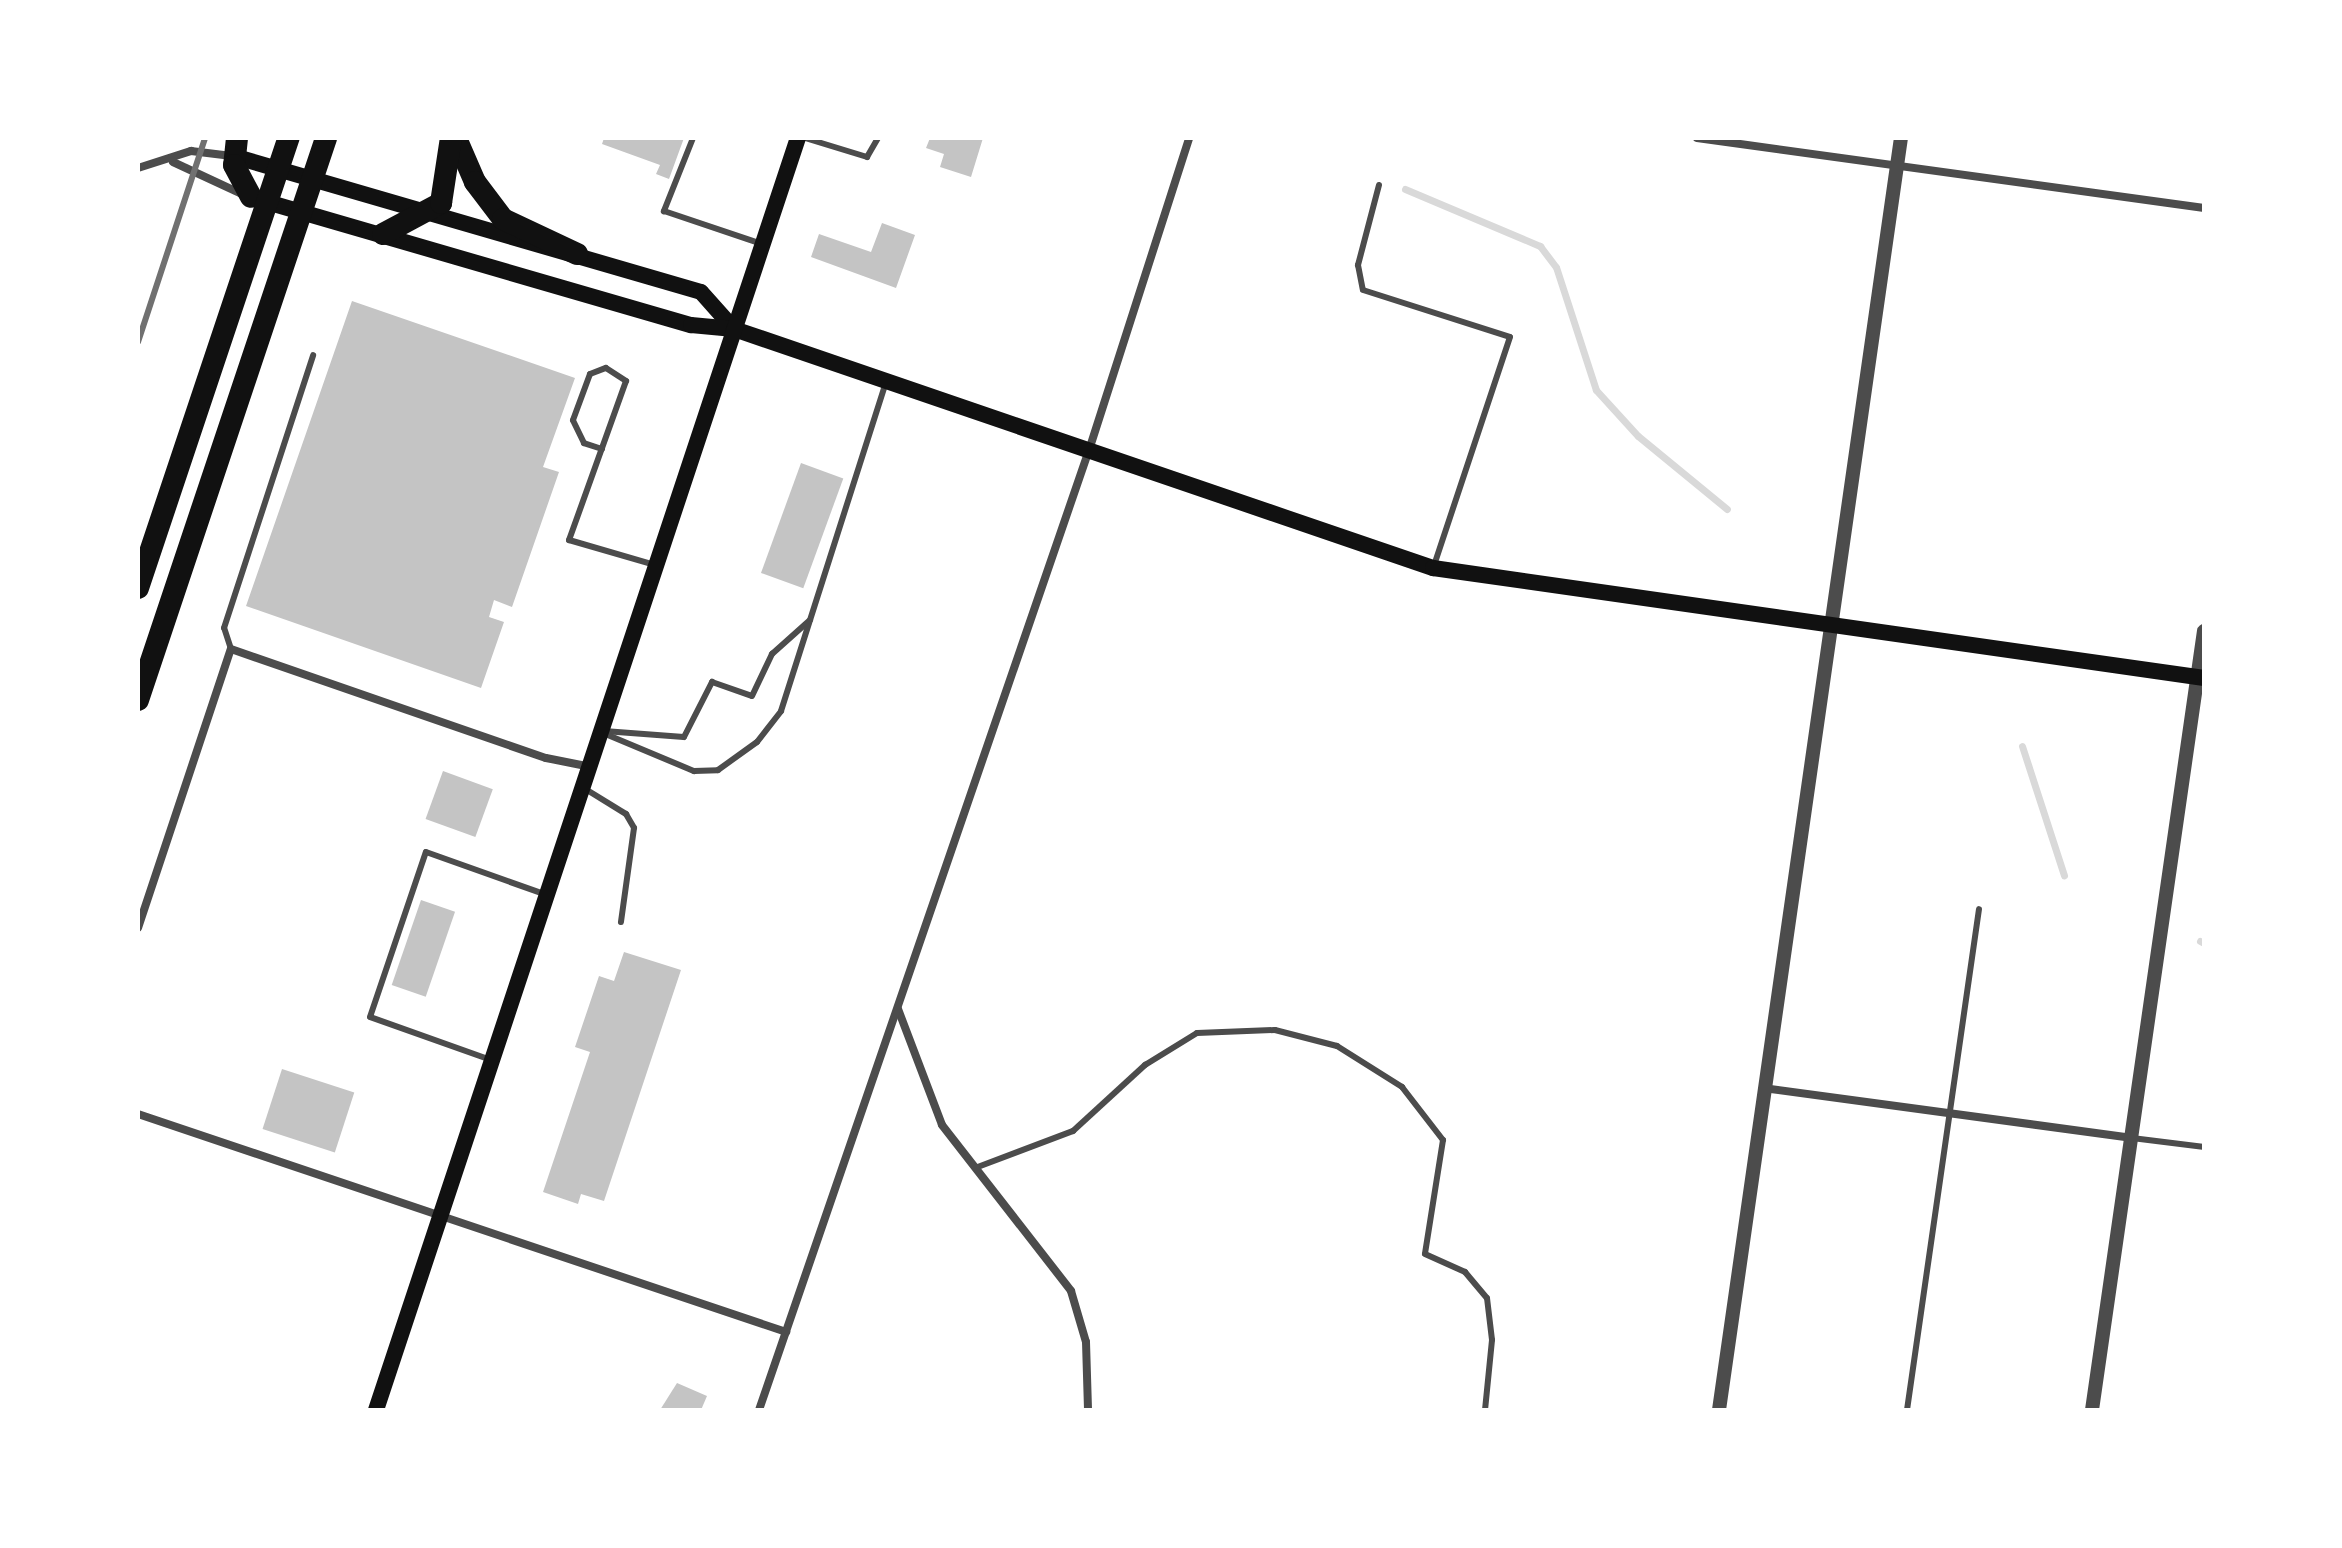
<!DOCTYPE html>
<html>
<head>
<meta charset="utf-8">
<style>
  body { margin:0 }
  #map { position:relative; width:2342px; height:1548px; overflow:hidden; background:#fff; font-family:"Archivo Narrow",sans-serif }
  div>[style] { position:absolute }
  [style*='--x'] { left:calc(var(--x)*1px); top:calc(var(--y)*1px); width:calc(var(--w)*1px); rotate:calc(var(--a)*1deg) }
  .stream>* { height:7px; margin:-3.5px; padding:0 3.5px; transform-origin:3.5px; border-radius:3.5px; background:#d9d9d9 }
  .building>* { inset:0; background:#c4c4c4; transform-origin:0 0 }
  .service>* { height:6px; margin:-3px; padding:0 3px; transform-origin:3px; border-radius:3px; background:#4c4c4c }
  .minor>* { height:8px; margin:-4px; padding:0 4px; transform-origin:4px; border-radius:4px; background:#4c4c4c }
  .tertiary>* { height:14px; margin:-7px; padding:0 7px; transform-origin:7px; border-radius:7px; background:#4c4c4c }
  .secondary>* { height:16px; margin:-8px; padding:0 8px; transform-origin:8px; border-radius:8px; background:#111 }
  .motorway>* { height:22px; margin:-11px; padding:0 11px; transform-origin:11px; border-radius:11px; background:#111 }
  .rail>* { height:6px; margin:-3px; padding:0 3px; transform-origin:3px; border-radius:3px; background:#707070 }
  span { translate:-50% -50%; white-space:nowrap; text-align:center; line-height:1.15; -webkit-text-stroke:7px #fff; paint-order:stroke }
  .frame { position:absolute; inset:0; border:140px solid #fff; pointer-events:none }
</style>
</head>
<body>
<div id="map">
  <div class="stream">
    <div style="--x:1405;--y:189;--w:147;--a:22.9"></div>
    <div style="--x:1540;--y:246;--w:26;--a:53"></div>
    <div style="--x:1556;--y:267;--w:129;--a:72"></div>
    <div style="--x:1596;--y:390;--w:62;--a:47.6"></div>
    <div style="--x:1638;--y:436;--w:115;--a:39.4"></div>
    <div style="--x:2022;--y:746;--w:136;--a:72"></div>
    <div style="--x:2200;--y:941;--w:4;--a:27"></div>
  </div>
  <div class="building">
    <div style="clip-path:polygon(604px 138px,684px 138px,669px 179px,656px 174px,660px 165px,602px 144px)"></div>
    <div style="clip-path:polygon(930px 138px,983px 138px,971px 177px,940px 167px,944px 154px,926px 148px)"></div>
    <div style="clip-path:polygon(882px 223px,915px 235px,896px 288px,811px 257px,819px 234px,871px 252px)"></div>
    <div style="clip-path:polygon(352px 301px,575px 378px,543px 467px,559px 472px,512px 607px,494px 600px,489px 617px,504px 622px,481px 688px,246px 606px)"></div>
    <div style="left:801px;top:463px;width:45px;height:117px;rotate:20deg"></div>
    <div style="left:443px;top:771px;width:53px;height:51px;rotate:20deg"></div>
    <div style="left:421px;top:900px;width:36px;height:90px;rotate:19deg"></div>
    <div style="clip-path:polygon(624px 952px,681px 970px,604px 1201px,581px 1194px,578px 1204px,543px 1192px,590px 1052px,575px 1047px,599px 976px,614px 981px)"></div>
    <div style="left:282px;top:1069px;width:76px;height:63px;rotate:18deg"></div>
    <div style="clip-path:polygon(677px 1383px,707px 1396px,701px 1410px,660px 1410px)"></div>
  </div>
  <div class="service">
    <div style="--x:693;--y:138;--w:79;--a:111.7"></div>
    <div style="--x:664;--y:211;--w:103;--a:18.6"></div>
    <div style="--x:805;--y:138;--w:65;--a:17"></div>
    <div style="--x:867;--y:157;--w:22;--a:-60"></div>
    <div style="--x:1379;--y:185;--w:83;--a:104.7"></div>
    <div style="--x:1358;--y:265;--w:25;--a:79"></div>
    <div style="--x:1363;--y:290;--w:154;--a:17.7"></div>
    <div style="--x:1510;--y:337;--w:243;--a:108.4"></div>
    <div style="--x:602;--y:449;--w:19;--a:-162"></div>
    <div style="--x:584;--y:443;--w:25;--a:-116"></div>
    <div style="--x:573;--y:420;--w:49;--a:-69.7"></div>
    <div style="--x:590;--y:374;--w:17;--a:-21"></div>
    <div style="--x:606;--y:368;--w:24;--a:33"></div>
    <div style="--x:626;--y:381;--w:169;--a:109.7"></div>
    <div style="--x:569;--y:540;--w:90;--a:16.2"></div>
    <div style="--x:231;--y:649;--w:22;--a:-108"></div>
    <div style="--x:224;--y:628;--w:287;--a:-71.9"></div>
    <div style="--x:604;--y:731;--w:80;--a:4.3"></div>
    <div style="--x:684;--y:737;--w:62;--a:-63"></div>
    <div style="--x:712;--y:682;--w:42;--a:19.3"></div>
    <div style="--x:752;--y:696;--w:47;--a:-64.5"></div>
    <div style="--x:772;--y:654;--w:51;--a:-41.8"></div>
    <div style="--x:603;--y:733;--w:99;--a:22.7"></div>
    <div style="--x:694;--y:771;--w:24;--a:-2"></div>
    <div style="--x:718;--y:770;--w:48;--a:-35.7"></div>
    <div style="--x:757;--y:742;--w:39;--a:-52"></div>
    <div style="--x:781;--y:711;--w:345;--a:-72.3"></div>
    <div style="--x:587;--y:790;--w:46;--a:31.6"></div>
    <div style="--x:626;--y:814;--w:16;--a:60"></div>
    <div style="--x:634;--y:828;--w:95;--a:97.9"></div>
    <div style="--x:491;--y:1060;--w:128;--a:-160.4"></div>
    <div style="--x:370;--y:1017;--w:174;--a:-71.3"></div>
    <div style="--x:426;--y:852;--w:125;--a:19.6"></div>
    <div style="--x:2132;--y:1138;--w:73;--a:7.1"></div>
    <div style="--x:975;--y:1168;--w:105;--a:-20.7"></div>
    <div style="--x:1073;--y:1131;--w:98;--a:-42.5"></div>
    <div style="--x:1145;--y:1065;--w:61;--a:-31.6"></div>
    <div style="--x:1197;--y:1033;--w:78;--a:-2.2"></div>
    <div style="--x:1275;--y:1030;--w:64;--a:14.5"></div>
    <div style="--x:1337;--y:1046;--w:77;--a:32.2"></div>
    <div style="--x:1402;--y:1087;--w:67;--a:52.3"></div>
    <div style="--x:1443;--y:1140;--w:115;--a:99"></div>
    <div style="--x:1425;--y:1254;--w:44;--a:24.2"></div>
    <div style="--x:1465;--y:1272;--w:34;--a:50"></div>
    <div style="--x:1487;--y:1298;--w:42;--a:83.2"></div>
    <div style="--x:1492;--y:1340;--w:70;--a:95.7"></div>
    <div style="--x:1907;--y:1410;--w:506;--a:-81.82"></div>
  </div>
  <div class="minor">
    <div style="--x:1697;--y:138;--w:512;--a:7.86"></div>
    <div style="--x:173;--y:162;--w:78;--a:24.9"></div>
    <div style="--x:138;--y:168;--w:56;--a:-17.8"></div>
    <div style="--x:191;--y:151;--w:41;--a:7"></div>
    <div style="--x:138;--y:928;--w:294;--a:-71.6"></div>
    <div style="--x:231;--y:649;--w:333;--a:19.1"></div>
    <div style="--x:546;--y:758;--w:46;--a:11.3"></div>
    <div style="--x:898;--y:1009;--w:124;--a:69.2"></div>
    <div style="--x:942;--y:1125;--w:210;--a:52.1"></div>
    <div style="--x:1071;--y:1291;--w:53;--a:73.6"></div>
    <div style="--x:1086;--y:1342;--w:68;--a:88.3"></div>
    <div style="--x:1763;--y:1088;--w:371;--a:7.7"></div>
    <div style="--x:138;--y:1114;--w:684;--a:18.59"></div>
    <div style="--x:759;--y:1410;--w:1018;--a:-71.03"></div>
    <div style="--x:1090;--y:447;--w:324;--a:-72.2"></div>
  </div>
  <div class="tertiary">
    <div style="--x:1719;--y:1410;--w:1285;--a:-81.86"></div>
    <div style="--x:2092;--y:1410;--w:787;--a:-81.82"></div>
  </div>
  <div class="secondary">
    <div style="--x:233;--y:156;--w:487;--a:16.2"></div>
    <div style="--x:701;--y:292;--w:50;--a:48.3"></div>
    <div style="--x:260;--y:200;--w:449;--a:16.2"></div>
    <div style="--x:691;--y:325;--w:43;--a:5.3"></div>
    <div style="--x:734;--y:329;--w:739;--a:18.88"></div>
    <div style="--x:1433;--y:568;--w:779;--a:8.12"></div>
    <div style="--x:376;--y:1410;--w:1340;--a:-71.65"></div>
  </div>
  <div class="motorway">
    <div style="--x:237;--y:138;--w:27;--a:96"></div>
    <div style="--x:234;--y:165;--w:36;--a:62"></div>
    <div style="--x:456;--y:138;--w:48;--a:66.6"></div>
    <div style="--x:475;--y:182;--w:46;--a:52.9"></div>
    <div style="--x:503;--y:219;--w:82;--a:25.3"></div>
    <div style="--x:383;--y:234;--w:66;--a:-28.1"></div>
    <div style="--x:441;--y:203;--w:66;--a:-81.3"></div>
    <div style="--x:138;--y:588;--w:475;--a:-71.5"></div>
    <div style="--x:138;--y:700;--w:593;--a:-71.5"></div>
  </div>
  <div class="rail">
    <div style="--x:138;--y:342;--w:215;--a:-71.8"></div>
  </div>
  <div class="frame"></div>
</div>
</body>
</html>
